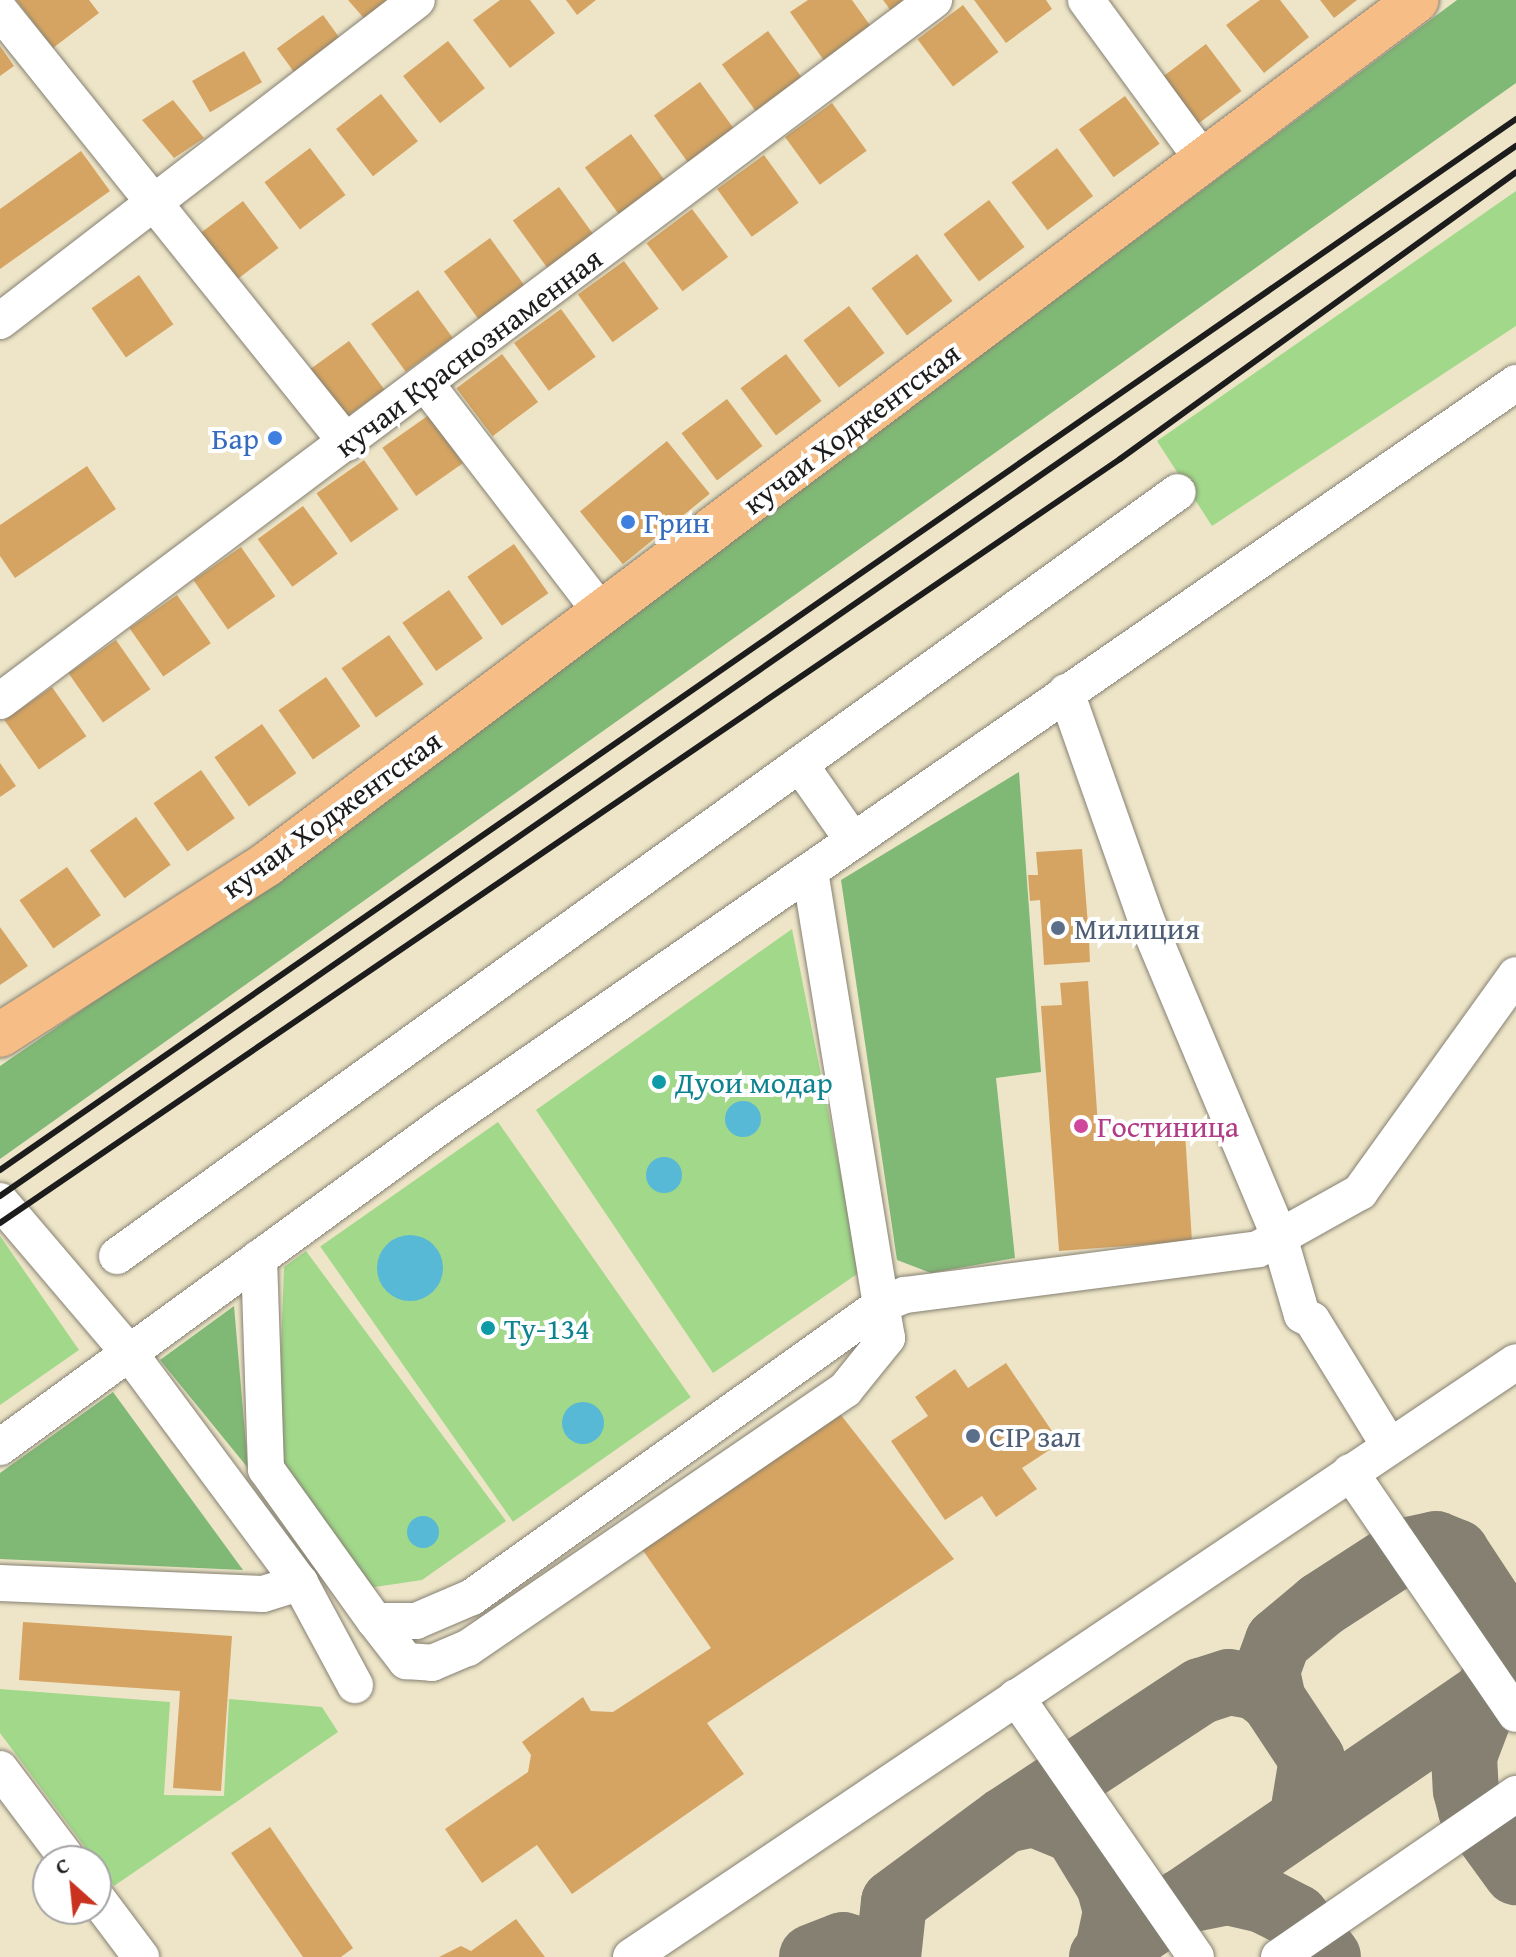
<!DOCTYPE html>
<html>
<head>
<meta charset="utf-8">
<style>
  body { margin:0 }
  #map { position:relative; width:1516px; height:1957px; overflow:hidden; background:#eee5c8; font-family:"Gentium Book Plus",serif }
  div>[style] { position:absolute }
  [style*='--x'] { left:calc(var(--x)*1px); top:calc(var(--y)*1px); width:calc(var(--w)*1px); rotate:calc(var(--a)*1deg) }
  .green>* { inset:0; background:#a1d88a; transform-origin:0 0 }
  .forest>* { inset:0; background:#80b876 }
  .water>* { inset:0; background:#58b9d6 }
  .round { border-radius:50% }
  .taxiway>* { height:66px; margin:-33px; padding:0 33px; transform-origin:33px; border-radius:33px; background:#858072 }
  .building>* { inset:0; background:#d6a462; transform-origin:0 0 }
  .roads { filter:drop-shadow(0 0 2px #858072) drop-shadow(0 0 2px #858072) }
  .minor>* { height:36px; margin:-18px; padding:0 18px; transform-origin:18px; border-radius:18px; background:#fff }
  .major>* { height:44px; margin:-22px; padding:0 22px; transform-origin:22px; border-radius:22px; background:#f6be86 }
  .rail>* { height:6px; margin:-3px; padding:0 3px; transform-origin:3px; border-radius:3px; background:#1c1c1c }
  .dots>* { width:22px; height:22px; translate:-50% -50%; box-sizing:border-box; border:4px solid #fff; border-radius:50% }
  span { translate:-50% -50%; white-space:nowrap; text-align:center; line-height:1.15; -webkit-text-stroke:8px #fff; paint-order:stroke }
  .street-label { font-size:30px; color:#1c1c1c }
  .shop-label { font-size:30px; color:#366cbe }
  .right { translate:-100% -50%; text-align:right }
  .left { translate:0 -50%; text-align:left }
  .service-label { font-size:30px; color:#4e5e75 }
  .culture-label { font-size:30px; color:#0d838f }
  .hotel-label { font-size:30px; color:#b23c85 }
  .north { position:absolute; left:32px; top:1845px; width:80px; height:80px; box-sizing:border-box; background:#fff; border:2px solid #a4a4a4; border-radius:50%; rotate:333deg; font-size:22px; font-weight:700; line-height:32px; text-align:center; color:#1c1c1c }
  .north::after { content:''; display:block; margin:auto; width:28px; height:36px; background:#c8321e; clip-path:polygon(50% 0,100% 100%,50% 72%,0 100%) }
</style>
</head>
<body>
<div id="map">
  <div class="green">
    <div style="clip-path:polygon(1516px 191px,1516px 326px,1212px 526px,1157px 441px)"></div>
    <div style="clip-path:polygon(792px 929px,860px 1272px,713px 1373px,536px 1110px)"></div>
    <div style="left:498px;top:1122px;width:336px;height:217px;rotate:55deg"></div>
    <div style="clip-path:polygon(0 1236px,79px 1350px,0 1405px)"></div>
    <div style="clip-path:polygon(306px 1251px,506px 1521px,422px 1580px,368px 1588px,277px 1457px,284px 1267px)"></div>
    <div style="clip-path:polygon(0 1689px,170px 1702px,164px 1795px,224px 1796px,229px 1699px,322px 1707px,338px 1732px,114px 1886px,0 1733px)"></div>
  </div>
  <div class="forest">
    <div style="clip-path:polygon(1457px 0,1516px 0,1516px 83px,0 1159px,0 1066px,332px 839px)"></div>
    <div style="clip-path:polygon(1019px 772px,1041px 1072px,996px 1078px,1015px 1258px,931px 1273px,897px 1260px,841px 880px)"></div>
    <div style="clip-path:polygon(234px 1306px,248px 1468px,160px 1360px)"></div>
    <div style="clip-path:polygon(113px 1392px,243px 1570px,0 1559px,0 1473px)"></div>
  </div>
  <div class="water">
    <div class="round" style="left:725px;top:1101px;width:36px;height:36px"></div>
    <div class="round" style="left:646px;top:1157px;width:36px;height:36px"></div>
    <div class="round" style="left:377px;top:1235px;width:66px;height:66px"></div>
    <div class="round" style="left:562px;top:1402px;width:42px;height:42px"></div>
    <div class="round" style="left:407px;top:1516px;width:32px;height:32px"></div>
  </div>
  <div class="taxiway">
    <div style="--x:1273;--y:1700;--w:30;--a:-102"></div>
    <div style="--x:1267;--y:1671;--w:32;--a:-70"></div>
    <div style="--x:1278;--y:1641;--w:56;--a:-39.9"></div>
    <div style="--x:1321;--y:1605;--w:99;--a:-33"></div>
    <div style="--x:1404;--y:1551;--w:33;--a:-12"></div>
    <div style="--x:1436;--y:1544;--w:22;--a:22"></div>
    <div style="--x:1456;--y:1552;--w:77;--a:56.7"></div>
    <div style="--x:1498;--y:1616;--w:33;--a:78"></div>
    <div style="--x:1505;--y:1648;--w:116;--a:110.8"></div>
    <div style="--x:1464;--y:1756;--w:34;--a:87"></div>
    <div style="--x:1466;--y:1790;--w:21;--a:76"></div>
    <div style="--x:1471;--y:1810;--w:77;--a:54"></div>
    <div style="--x:1005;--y:1820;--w:235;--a:-33.4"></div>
    <div style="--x:1201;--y:1691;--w:29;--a:-18"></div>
    <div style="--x:1229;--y:1682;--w:27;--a:10"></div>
    <div style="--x:1256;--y:1687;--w:21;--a:37"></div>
    <div style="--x:1273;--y:1700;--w:71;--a:56.5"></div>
    <div style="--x:1312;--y:1759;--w:62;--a:99.3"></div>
    <div style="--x:1183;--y:1901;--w:46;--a:-11.3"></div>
    <div style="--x:1228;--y:1892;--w:36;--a:13"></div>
    <div style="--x:1263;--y:1900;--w:37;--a:27"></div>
    <div style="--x:1296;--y:1917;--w:51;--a:51.3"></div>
    <div style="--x:812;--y:1957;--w:33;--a:-21"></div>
    <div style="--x:843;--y:1945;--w:41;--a:17.1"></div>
    <div style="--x:888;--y:1957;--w:55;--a:-83.8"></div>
    <div style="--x:894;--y:1902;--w:138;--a:-36.5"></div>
    <div style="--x:1005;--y:1820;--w:30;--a:-12"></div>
    <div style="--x:1034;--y:1814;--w:45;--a:22"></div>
    <div style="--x:1076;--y:1831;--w:63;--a:58.6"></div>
    <div style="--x:1109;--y:1885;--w:28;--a:75"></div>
    <div style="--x:1116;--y:1912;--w:43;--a:102.1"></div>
    <div style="--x:1102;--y:1957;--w:476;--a:-34.4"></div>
  </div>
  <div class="building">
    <div style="clip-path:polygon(16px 0,89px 0,99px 13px,53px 48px)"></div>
    <div style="clip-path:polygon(348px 0,394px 0,369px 24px)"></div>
    <div style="clip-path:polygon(500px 0,530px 0,555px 33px,510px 68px,473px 20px)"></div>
    <div style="clip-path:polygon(566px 0,596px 0,577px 15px)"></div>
    <div style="clip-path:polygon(808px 0,852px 0,872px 28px,825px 62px,790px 12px)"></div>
    <div style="clip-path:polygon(883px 0,914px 0,894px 15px)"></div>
    <div style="clip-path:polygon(974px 0,1046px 0,1052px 9px,1006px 43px)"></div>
    <div style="clip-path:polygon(1260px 0,1280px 0,1309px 37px,1264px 73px,1226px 25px)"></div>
    <div style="clip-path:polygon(1320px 0,1357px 0,1334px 18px)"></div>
    <div style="left:963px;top:5px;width:59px;height:57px;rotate:53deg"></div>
    <div style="left:323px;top:15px;width:41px;height:57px;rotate:54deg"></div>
    <div style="left:768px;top:31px;width:59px;height:57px;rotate:54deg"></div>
    <div style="left:448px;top:41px;width:60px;height:57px;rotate:52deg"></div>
    <div style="left:1206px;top:44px;width:59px;height:58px;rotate:53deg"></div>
    <div style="clip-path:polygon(0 46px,14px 66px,0 76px)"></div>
    <div style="left:244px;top:51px;width:36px;height:60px;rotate:60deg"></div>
    <div style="left:700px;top:82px;width:59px;height:57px;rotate:54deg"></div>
    <div style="left:381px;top:94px;width:60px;height:57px;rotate:52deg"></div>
    <div style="left:1125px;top:96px;width:59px;height:57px;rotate:54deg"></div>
    <div style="clip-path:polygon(173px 100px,204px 138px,174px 158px,142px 120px)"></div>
    <div style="left:832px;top:103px;width:59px;height:58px;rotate:54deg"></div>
    <div style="left:631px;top:134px;width:59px;height:57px;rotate:54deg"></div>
    <div style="left:310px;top:148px;width:59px;height:57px;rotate:53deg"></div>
    <div style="left:1057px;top:148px;width:60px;height:57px;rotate:53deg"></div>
    <div style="clip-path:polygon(81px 151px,110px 191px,0 269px,0 209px)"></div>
    <div style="left:764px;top:155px;width:59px;height:58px;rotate:54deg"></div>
    <div style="left:559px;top:187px;width:59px;height:57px;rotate:54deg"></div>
    <div style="left:989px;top:200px;width:59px;height:57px;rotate:53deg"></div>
    <div style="left:243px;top:201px;width:59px;height:57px;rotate:53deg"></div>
    <div style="left:692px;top:209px;width:60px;height:57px;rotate:53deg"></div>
    <div style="left:490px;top:238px;width:59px;height:57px;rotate:54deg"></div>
    <div style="left:917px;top:254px;width:59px;height:57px;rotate:53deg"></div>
    <div style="left:624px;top:261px;width:59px;height:57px;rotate:54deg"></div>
    <div style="left:139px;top:275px;width:60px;height:58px;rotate:55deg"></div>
    <div style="left:418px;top:290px;width:59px;height:58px;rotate:54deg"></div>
    <div style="left:849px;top:306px;width:59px;height:57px;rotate:53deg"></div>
    <div style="left:561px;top:309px;width:59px;height:58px;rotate:54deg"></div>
    <div style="left:349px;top:341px;width:60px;height:57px;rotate:54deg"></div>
    <div style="left:502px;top:354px;width:60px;height:57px;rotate:53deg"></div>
    <div style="left:786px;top:354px;width:59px;height:57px;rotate:53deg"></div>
    <div style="left:727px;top:399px;width:59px;height:57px;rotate:53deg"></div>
    <div style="left:429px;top:415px;width:59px;height:57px;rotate:55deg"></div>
    <div style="left:667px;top:441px;width:68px;height:112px;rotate:51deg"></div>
    <div style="left:364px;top:460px;width:60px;height:58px;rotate:55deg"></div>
    <div style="clip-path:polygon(87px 466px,116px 509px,15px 578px,0 556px,0 525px)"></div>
    <div style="left:303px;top:506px;width:59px;height:56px;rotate:54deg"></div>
    <div style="left:514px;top:544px;width:60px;height:57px;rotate:55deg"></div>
    <div style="left:241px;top:547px;width:60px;height:58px;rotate:55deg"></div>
    <div style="left:449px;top:590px;width:59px;height:57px;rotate:55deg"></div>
    <div style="left:177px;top:595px;width:59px;height:58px;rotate:55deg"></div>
    <div style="left:389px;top:635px;width:60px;height:58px;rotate:55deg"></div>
    <div style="left:116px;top:640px;width:60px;height:58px;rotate:55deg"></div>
    <div style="left:326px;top:677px;width:60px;height:58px;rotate:55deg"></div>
    <div style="left:52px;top:687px;width:60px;height:58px;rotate:55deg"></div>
    <div style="left:262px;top:724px;width:60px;height:58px;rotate:55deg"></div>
    <div style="clip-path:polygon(0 763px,16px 786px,0 797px)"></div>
    <div style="left:201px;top:770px;width:59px;height:58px;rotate:55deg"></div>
    <div style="left:136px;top:817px;width:59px;height:57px;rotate:54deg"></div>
    <div style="clip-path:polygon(1082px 849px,1088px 925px,1125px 922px,1126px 936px,1089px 939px,1090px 962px,1044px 965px,1040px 900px,1030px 901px,1028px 875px,1038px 875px,1036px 852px)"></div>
    <div style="left:67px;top:867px;width:59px;height:58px;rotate:55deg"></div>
    <div style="clip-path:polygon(0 927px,28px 966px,0 985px)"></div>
    <div style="clip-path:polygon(1088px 981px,1099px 1140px,1185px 1133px,1192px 1241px,1059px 1251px,1041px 1006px,1062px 1005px,1060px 983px)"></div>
    <div style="clip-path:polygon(1006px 1363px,1060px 1443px,1022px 1468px,1037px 1489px,996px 1517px,982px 1496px,945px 1520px,891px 1441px,928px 1416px,915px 1397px,955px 1369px,968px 1388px)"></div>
    <div style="clip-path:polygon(837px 1410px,954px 1559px,707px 1723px,744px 1774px,572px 1894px,537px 1845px,482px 1883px,445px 1829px,528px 1772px,531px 1755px,522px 1742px,583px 1697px,591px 1711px,613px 1712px,711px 1648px,637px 1542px)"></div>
    <div style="clip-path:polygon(23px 1622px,232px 1636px,221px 1791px,173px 1788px,180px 1691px,19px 1680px)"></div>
    <div style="clip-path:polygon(270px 1827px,353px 1948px,341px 1957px,303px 1957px,231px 1853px)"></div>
    <div style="clip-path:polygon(516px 1919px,545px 1957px,439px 1957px,461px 1946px,471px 1951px)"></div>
  </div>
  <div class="roads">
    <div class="minor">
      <div style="--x:1086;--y:0;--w:200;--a:53.8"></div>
      <div style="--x:0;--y:11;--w:554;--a:51.23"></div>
      <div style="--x:0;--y:321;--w:526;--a:-37.59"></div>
      <div style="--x:426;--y:384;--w:292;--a:52.5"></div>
      <div style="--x:1066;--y:692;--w:241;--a:70.6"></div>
      <div style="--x:1146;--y:919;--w:341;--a:67.2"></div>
      <div style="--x:1278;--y:1233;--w:85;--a:73.7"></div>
      <div style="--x:1302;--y:1315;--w:11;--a:27"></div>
      <div style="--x:1312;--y:1320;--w:147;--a:58.4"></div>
      <div style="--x:0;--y:701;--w:1168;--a:-36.89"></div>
      <div style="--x:801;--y:766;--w:89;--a:55.1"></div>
      <div style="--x:0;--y:1201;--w:201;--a:49.6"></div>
      <div style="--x:130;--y:1354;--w:285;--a:53.4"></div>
      <div style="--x:300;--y:1583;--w:116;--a:61.7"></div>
      <div style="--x:117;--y:1256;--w:1307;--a:-35.76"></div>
      <div style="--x:259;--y:1258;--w:211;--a:88.1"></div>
      <div style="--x:266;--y:1469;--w:187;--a:54.4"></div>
      <div style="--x:375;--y:1621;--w:41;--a:0"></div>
      <div style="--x:416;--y:1621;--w:61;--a:-23.2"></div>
      <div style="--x:472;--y:1597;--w:503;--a:-35.52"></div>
      <div style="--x:881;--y:1305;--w:439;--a:-99.3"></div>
      <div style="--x:0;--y:1447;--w:555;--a:-36.07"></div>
      <div style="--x:449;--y:1120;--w:1297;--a:-34.63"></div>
      <div style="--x:1350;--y:1472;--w:293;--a:55.6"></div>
      <div style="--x:0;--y:1583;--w:263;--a:2.4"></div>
      <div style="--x:263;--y:1594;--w:39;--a:-17"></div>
      <div style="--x:375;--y:1621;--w:51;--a:52.2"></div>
      <div style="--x:406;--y:1661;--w:26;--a:4"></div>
      <div style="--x:432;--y:1663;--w:39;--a:-23"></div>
      <div style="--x:468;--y:1648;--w:457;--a:-34.4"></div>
      <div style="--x:845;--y:1390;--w:67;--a:-51.1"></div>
      <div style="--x:887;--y:1338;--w:34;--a:-100"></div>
      <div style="--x:881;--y:1305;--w:26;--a:-23"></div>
      <div style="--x:905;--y:1295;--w:356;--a:-7.4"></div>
      <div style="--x:1258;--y:1249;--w:117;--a:-29.2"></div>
      <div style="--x:1360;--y:1192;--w:267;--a:-54.3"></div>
      <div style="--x:1016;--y:1697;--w:316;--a:55.3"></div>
      <div style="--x:0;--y:1769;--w:115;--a:53.1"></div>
      <div style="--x:96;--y:1897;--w:75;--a:53.1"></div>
      <div style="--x:631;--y:1957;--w:1066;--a:-33.91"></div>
      <div style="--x:1279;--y:1957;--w:288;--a:-34.5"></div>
    </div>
    <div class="major">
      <div style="--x:0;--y:1035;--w:317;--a:-32.6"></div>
      <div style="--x:267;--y:864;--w:1438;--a:-36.92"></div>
    </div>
  </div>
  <div class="rail">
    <div style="--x:0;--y:1170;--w:1845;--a:-34.73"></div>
    <div style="--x:0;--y:1196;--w:1844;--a:-34.71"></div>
    <div style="--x:0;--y:1223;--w:1356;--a:-34.3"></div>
    <div style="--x:1120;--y:459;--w:489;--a:-35.9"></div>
  </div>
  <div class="dots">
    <div style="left:275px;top:438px;background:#3f7fe0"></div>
    <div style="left:628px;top:522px;background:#3f7fe0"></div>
    <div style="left:1058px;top:928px;background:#5c6f8a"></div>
    <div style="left:659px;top:1082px;background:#0f9aa8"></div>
    <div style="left:1081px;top:1126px;background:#d1479c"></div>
    <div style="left:488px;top:1328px;background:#0f9aa8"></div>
    <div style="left:973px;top:1436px;background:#5c6f8a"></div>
  </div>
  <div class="street-label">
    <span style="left:468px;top:352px;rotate:-37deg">кучаи Краснознаменная</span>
    <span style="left:851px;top:428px;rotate:-37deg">кучаи Ходжентская</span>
    <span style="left:331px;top:814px;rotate:-36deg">кучаи Ходжентская</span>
  </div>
  <div class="shop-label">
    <span class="right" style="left:259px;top:438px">Бар</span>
    <span class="left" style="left:644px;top:522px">Грин</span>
  </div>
  <div class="service-label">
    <span class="left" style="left:1074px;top:928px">Милиция</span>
    <span class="left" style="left:989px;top:1436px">CIP зал</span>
  </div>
  <div class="culture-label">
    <span class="left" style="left:675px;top:1082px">Дуои модар</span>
    <span class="left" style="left:504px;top:1328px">Ту-134</span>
  </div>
  <div class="hotel-label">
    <span class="left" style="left:1097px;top:1126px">Гостиница</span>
  </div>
  <div class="north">С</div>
</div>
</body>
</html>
